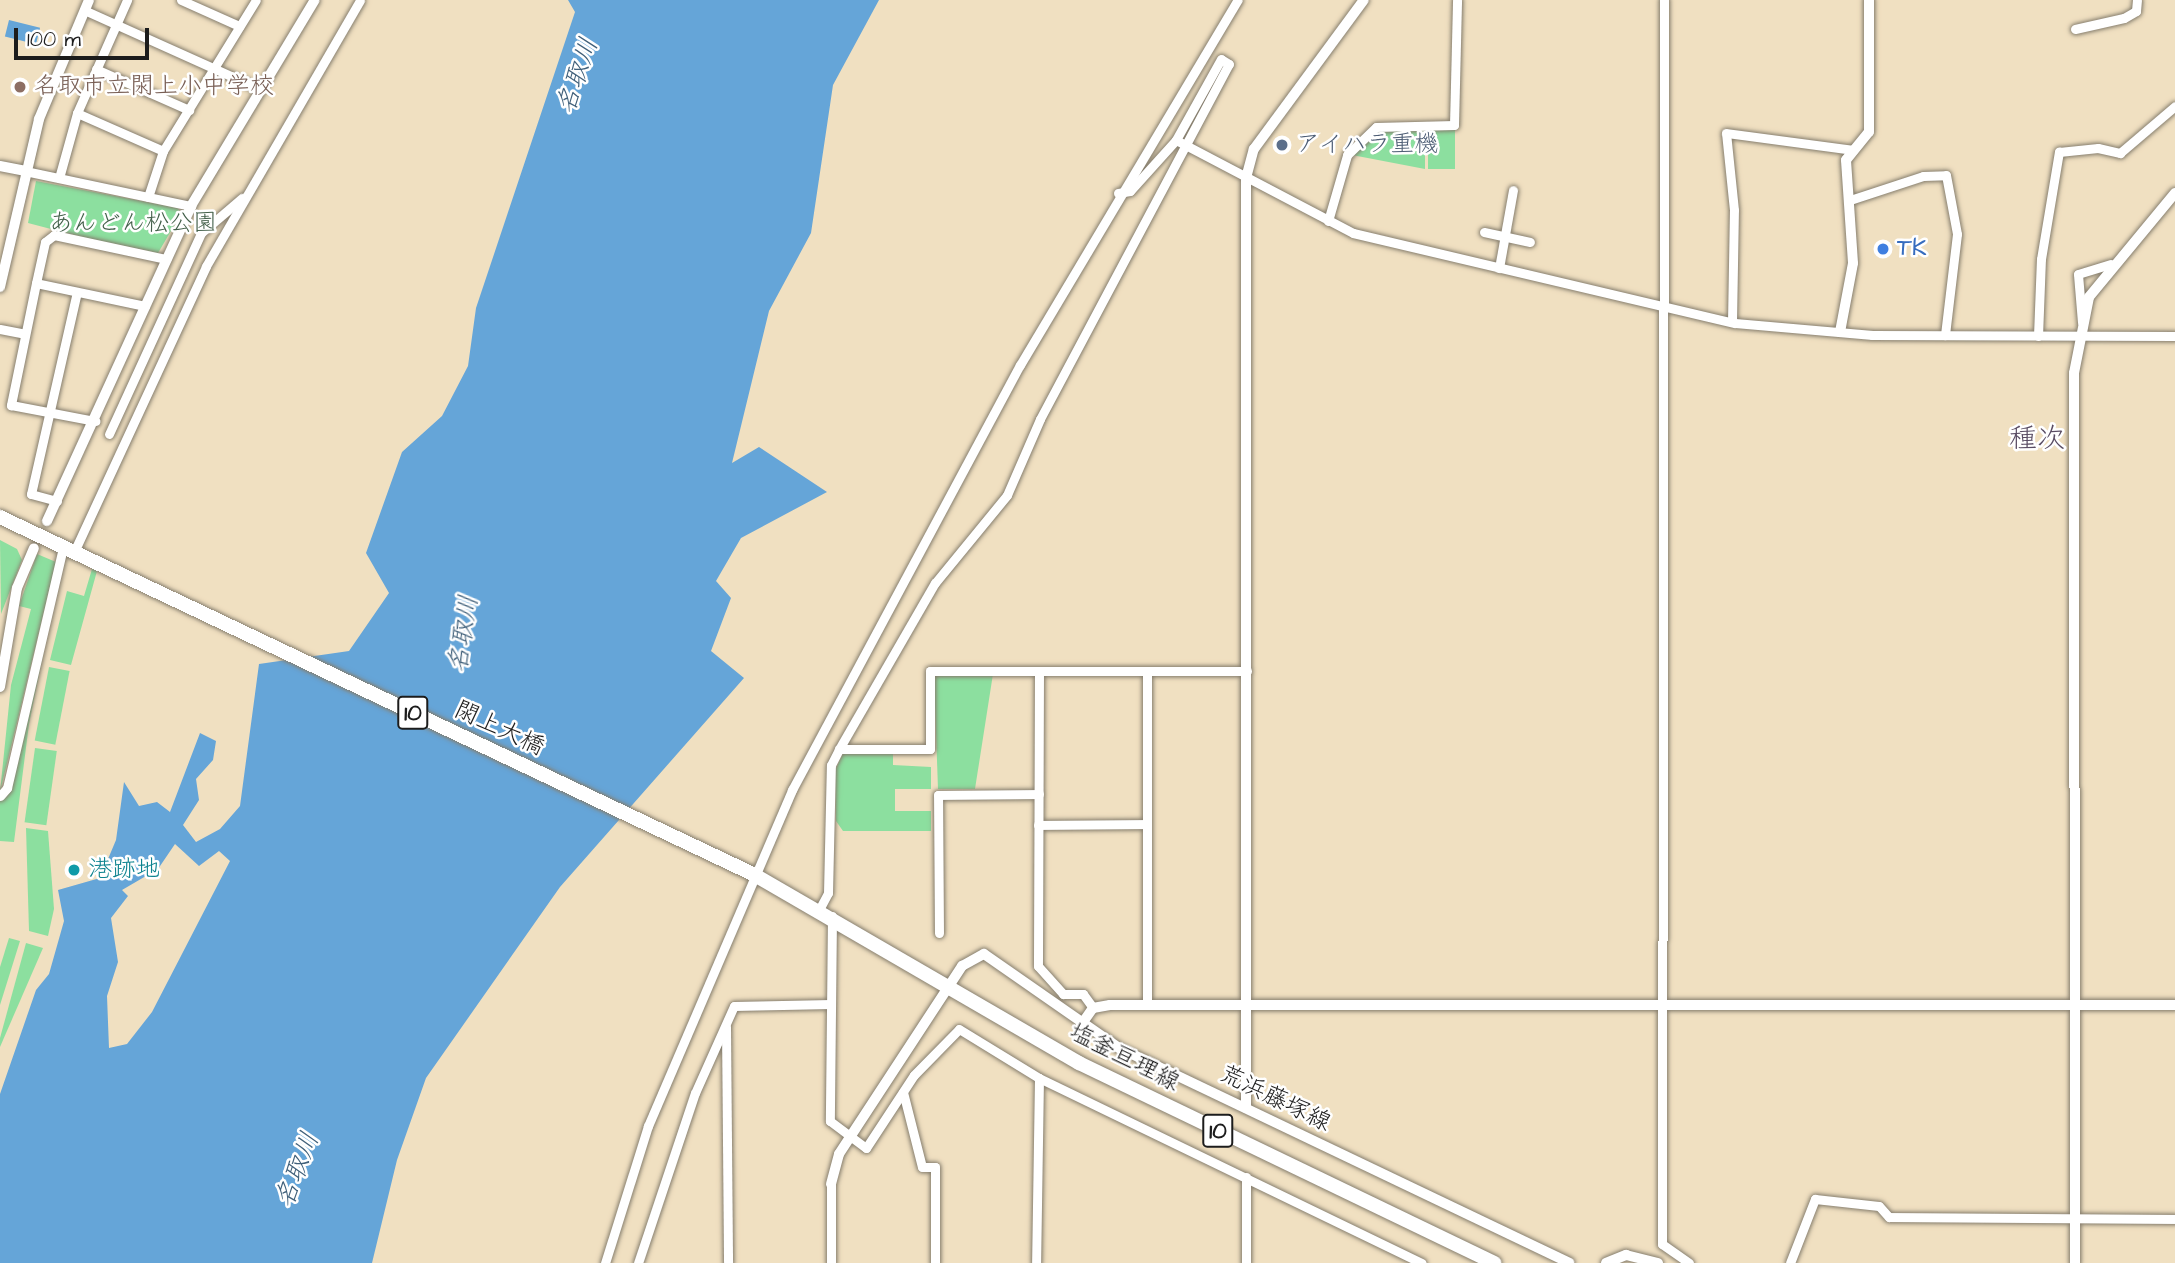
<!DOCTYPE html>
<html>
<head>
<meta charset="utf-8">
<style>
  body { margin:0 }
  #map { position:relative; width:2175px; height:1263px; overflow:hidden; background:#f0e0c1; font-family:"Architects Daughter","Klee One",sans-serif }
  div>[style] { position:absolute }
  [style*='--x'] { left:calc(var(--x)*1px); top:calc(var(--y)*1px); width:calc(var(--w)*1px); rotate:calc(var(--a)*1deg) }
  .green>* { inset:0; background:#8cdf9f; transform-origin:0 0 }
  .water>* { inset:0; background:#65a5d8; transform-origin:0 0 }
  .roads { filter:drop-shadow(0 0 2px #867e6e) drop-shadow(0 0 2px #867e6e) }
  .minor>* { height:9px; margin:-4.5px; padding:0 4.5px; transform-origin:4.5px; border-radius:4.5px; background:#fff }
  .tertiary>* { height:10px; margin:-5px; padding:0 5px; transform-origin:5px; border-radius:5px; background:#fff }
  .primary>* { height:14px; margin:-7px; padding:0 7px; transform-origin:7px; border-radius:7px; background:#fff }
  .dots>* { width:19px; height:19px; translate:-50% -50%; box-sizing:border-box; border:4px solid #fff; border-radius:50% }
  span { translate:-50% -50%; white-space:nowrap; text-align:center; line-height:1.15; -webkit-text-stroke:5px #fff; paint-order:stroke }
  .shield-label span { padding:2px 5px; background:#fff; border:2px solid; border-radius:5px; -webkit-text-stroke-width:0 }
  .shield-label { font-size:23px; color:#1c1c1c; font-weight:700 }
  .education-label { font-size:24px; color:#785e54 }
  .left { translate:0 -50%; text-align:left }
  .service-label { font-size:24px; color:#4e5e75 }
  .park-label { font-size:24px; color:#43604a }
  .shop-label { font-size:24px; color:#366cbe }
  .street-label { font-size:24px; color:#1c1c1c }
  .culture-label { font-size:24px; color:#0d838f }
  .water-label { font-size:26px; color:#40607a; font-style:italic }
  .quarter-label { font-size:28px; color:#594c63 }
  .scale { position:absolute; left:14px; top:28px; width:135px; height:32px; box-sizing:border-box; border:4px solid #1c1c1c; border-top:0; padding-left:9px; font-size:21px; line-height:24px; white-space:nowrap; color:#1c1c1c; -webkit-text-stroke:5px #fff; paint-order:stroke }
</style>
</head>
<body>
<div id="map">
  <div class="green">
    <div style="clip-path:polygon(1425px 127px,1425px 169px,1352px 155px,1376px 131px)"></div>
    <div style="left:1428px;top:127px;width:27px;height:42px"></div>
    <div style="clip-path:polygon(36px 181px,178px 208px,181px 214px,158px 253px,89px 239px,28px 223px)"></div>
    <div style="clip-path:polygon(0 540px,17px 549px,22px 560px,1px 614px)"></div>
    <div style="clip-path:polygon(37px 554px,56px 562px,0 792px,11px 685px,31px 609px,19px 606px)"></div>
    <div style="clip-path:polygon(63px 557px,29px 724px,14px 842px,0 841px,0 799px,11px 791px)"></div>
    <div style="clip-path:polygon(92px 569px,97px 571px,71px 665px,50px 660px,67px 591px,84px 596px)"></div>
    <div style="left:49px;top:667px;width:21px;height:75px;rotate:11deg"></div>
    <div style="clip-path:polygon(993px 674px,975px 789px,938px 789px,934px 675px)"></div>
    <div style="left:35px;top:748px;width:22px;height:75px;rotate:8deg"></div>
    <div style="clip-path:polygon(843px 753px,893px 753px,893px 765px,931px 767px,931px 789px,895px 789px,895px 811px,931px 811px,931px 831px,843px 831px,836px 821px,835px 771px)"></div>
    <div style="clip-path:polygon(26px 828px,48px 831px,54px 909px,48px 936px,29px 931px)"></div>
    <div style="clip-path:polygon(9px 938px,20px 941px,0 1005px,0 967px)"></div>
    <div style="clip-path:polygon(26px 943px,43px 948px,0 1047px,0 1038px)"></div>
  </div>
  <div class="water">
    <div style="clip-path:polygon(evenodd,568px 0,879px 0,833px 85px,811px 233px,769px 311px,732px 463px,759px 447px,827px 492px,741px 538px,716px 581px,731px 598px,711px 651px,744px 678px,560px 887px,426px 1078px,397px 1160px,372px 1263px,0 1263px,0 1094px,36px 990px,49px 974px,64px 921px,58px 890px,100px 878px,116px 840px,124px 782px,139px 806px,157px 802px,170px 812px,200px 733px,216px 741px,213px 760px,196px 779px,199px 800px,183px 825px,196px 842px,220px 829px,240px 806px,259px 664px,349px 651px,389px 593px,366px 553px,402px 452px,442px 416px,468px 366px,476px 308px,575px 12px,568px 0,175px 844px,199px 866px,219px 851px,230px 861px,152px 1012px,127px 1044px,109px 1048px,107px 996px,118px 962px,111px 918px,128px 896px,122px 890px,158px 869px,175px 844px)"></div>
    <div style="left:9px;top:20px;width:32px;height:17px;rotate:14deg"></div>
  </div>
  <div class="roads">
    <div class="minor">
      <div style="--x:181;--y:0;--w:64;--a:24.1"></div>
      <div style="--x:1664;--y:0;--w:1244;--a:90.09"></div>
      <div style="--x:1662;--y:1244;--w:33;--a:35"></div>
      <div style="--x:84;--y:10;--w:193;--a:24.2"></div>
      <div style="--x:2075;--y:29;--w:50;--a:-12.7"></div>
      <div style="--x:2124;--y:18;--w:14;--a:-30"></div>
      <div style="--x:2136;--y:11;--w:11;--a:-85"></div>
      <div style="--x:96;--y:69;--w:102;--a:23.8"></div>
      <div style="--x:77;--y:113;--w:94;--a:23.8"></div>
      <div style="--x:25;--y:171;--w:170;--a:11.9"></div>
      <div style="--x:59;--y:178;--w:67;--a:-74.5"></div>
      <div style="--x:77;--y:113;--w:124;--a:-66.1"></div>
      <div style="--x:1118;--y:193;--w:12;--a:-9"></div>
      <div style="--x:1130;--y:191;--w:69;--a:-48"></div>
      <div style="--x:1176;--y:140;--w:200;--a:27.7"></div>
      <div style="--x:1353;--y:233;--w:392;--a:13.3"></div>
      <div style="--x:1735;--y:323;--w:138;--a:5"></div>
      <div style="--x:1872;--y:335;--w:303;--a:0.2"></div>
      <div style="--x:148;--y:197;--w:48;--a:-71.9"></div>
      <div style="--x:163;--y:151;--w:177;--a:-58.4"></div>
      <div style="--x:1850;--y:200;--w:77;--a:-18.2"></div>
      <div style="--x:1923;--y:176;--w:23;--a:-2"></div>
      <div style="--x:1946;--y:175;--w:60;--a:79.4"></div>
      <div style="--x:1957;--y:234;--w:102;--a:96.8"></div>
      <div style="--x:1328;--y:221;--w:69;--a:-73.9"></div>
      <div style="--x:1347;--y:155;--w:40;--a:-44"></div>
      <div style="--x:1376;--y:127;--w:78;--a:-1.5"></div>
      <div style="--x:1454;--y:125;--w:125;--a:-88.6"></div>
      <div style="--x:1484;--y:232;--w:47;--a:12.3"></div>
      <div style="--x:1499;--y:268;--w:79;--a:-79.8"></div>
      <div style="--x:36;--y:283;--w:125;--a:101.6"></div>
      <div style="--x:11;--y:405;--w:86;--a:10.8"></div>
      <div style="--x:145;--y:306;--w:111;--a:-168.1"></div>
      <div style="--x:36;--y:283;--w:42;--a:-77.6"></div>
      <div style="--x:45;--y:242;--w:11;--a:-38"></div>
      <div style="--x:54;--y:235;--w:115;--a:12.1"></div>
      <div style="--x:1732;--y:322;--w:112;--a:-89"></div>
      <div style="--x:1734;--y:210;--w:77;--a:-95.9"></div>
      <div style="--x:1726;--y:133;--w:128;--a:7.6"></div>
      <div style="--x:2082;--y:322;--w:48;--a:-94.8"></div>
      <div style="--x:2078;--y:274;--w:34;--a:-17"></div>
      <div style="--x:0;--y:329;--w:25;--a:11"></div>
      <div style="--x:2038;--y:336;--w:77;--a:-87.8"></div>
      <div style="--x:2041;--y:259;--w:109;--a:-80.5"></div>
      <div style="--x:2059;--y:152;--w:39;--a:-6"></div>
      <div style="--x:2098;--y:148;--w:23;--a:13"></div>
      <div style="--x:2120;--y:153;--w:72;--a:-40.5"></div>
      <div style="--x:109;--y:434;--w:221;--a:-65.4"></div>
      <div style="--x:201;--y:233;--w:54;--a:-40.5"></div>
      <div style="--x:57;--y:501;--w:27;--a:-165"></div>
      <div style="--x:31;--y:494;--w:207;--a:-77.2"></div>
      <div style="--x:74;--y:552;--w:315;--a:-65.2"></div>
      <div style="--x:206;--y:266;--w:307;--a:-59.9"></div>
      <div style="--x:1039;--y:672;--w:294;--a:90.2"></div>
      <div style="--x:1038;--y:966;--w:38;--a:48"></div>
      <div style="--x:1063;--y:994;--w:20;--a:0"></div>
      <div style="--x:1083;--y:994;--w:17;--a:54"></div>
      <div style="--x:1147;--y:672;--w:333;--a:90"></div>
      <div style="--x:839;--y:749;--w:192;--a:-60"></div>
      <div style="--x:935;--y:583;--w:114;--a:-50.7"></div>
      <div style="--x:1007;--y:495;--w:83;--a:-66.5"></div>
      <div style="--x:1040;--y:419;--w:402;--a:-62"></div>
      <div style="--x:1229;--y:64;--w:9;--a:-148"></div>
      <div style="--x:1221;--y:59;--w:93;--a:119.1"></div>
      <div style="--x:0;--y:796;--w:11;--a:-49"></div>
      <div style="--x:7;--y:788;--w:247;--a:-76.9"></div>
      <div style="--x:1038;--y:825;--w:109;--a:-0.5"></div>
      <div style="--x:820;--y:908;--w:17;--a:-62"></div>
      <div style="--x:828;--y:893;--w:128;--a:-88.7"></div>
      <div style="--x:831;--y:765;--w:18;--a:-63"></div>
      <div style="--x:839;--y:749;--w:91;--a:0"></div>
      <div style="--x:930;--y:749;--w:78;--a:-90"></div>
      <div style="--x:930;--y:671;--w:317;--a:0"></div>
      <div style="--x:832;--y:916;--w:205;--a:90.6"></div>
      <div style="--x:830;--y:1121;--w:45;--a:36.9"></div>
      <div style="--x:866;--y:1148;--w:87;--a:-56.7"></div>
      <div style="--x:914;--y:1075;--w:64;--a:-45.6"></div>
      <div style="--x:959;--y:1029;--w:94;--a:31.5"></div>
      <div style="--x:1039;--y:1078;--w:185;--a:90.9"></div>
      <div style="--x:939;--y:933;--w:138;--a:-90.4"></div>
      <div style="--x:938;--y:795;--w:101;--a:-0.6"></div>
      <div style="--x:726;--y:1027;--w:236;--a:89.5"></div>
      <div style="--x:1039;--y:1078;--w:425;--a:25.8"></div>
      <div style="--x:903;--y:1092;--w:77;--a:75.8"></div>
      <div style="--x:922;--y:1167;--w:13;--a:0"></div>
      <div style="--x:935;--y:1167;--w:96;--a:90"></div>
      <div style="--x:1246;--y:1177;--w:86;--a:90"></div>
      <div style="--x:605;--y:1263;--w:144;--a:-72.6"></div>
      <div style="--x:648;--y:1126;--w:366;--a:-66.8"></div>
      <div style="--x:792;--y:790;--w:482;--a:-61.8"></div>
      <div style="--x:1020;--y:365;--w:425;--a:-59.2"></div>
      <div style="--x:638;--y:1263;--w:179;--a:-71.5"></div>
      <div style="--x:695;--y:1093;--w:95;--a:-65.9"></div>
      <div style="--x:734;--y:1006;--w:97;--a:-1.2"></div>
      <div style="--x:831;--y:1263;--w:79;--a:-90"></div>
      <div style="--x:1790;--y:1263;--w:69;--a:-68.7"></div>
      <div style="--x:1815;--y:1199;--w:64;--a:6.2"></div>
      <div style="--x:1879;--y:1206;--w:15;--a:48"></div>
      <div style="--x:1889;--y:1217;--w:286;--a:0.4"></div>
    </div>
    <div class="tertiary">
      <div style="--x:0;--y:166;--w:25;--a:11"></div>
      <div style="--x:0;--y:287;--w:172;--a:-76.9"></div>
      <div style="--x:39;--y:119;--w:129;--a:-67.2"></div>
      <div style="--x:1840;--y:332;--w:70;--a:-79.3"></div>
      <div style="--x:1853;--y:263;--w:103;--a:-93.9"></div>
      <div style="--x:1846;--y:160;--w:36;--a:-51"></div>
      <div style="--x:1869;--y:132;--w:132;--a:-90"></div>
      <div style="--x:47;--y:521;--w:346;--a:-65.4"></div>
      <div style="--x:191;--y:206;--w:240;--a:-59"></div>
      <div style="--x:0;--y:687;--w:100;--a:-80.3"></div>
      <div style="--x:17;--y:588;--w:43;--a:-67"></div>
      <div style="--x:1081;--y:1025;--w:21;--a:-55"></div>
      <div style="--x:1093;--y:1008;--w:17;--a:-10"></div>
      <div style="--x:1110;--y:1005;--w:1065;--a:0"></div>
      <div style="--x:1246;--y:1108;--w:930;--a:-90"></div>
      <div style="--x:1246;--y:178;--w:30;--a:-75"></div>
      <div style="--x:1254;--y:149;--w:185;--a:-53.6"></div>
      <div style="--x:831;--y:1184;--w:31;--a:-75"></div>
      <div style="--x:839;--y:1154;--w:225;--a:-56.8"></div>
      <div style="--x:962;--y:966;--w:25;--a:-29"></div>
      <div style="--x:984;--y:954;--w:165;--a:34.8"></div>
      <div style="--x:1119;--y:1048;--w:499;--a:25.5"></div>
      <div style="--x:1606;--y:1263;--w:22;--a:-22"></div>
      <div style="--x:1626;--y:1255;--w:33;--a:14"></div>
      <div style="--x:2075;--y:1263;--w:890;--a:-90.06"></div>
      <div style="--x:2074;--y:373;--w:77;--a:-78.8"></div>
      <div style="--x:2089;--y:297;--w:135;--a:-50.4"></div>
    </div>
    <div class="primary">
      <div style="--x:0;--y:517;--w:833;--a:25.37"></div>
      <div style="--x:753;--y:874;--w:377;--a:30.1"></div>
      <div style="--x:1079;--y:1063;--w:461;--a:25.7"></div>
    </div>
  </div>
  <div class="dots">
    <div style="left:20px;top:87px;background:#8d6e63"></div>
    <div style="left:1282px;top:145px;background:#5c6f8a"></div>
    <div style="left:1883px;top:249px;background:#3f7fe0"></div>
    <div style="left:74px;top:870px;background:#0f9aa8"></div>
  </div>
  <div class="shield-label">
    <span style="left:413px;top:713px">10</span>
    <span style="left:1218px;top:1131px">10</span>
  </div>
  <div class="education-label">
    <span class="left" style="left:34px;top:87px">名取市立閖上小中学校</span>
  </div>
  <div class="service-label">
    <span class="left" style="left:1296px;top:145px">アイハラ重機</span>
  </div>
  <div class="park-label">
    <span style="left:133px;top:224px">あんどん松公園</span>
  </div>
  <div class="shop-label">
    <span class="left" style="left:1897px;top:249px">TK</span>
  </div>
  <div class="street-label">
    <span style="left:499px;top:729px;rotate:25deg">閖上大橋</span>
    <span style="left:1124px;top:1058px;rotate:27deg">塩釜亘理線</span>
    <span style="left:1275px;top:1099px;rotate:26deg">荒浜藤塚線</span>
  </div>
  <div class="culture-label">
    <span class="left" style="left:88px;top:870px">港跡地</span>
  </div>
  <div class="water-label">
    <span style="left:578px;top:76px;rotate:-71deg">名取川</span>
    <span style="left:464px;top:634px;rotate:-81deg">名取川</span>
    <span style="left:298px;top:1170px;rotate:-69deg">名取川</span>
  </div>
  <div class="quarter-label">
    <span style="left:2037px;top:439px">種次</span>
  </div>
  <div class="scale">100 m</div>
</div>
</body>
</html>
